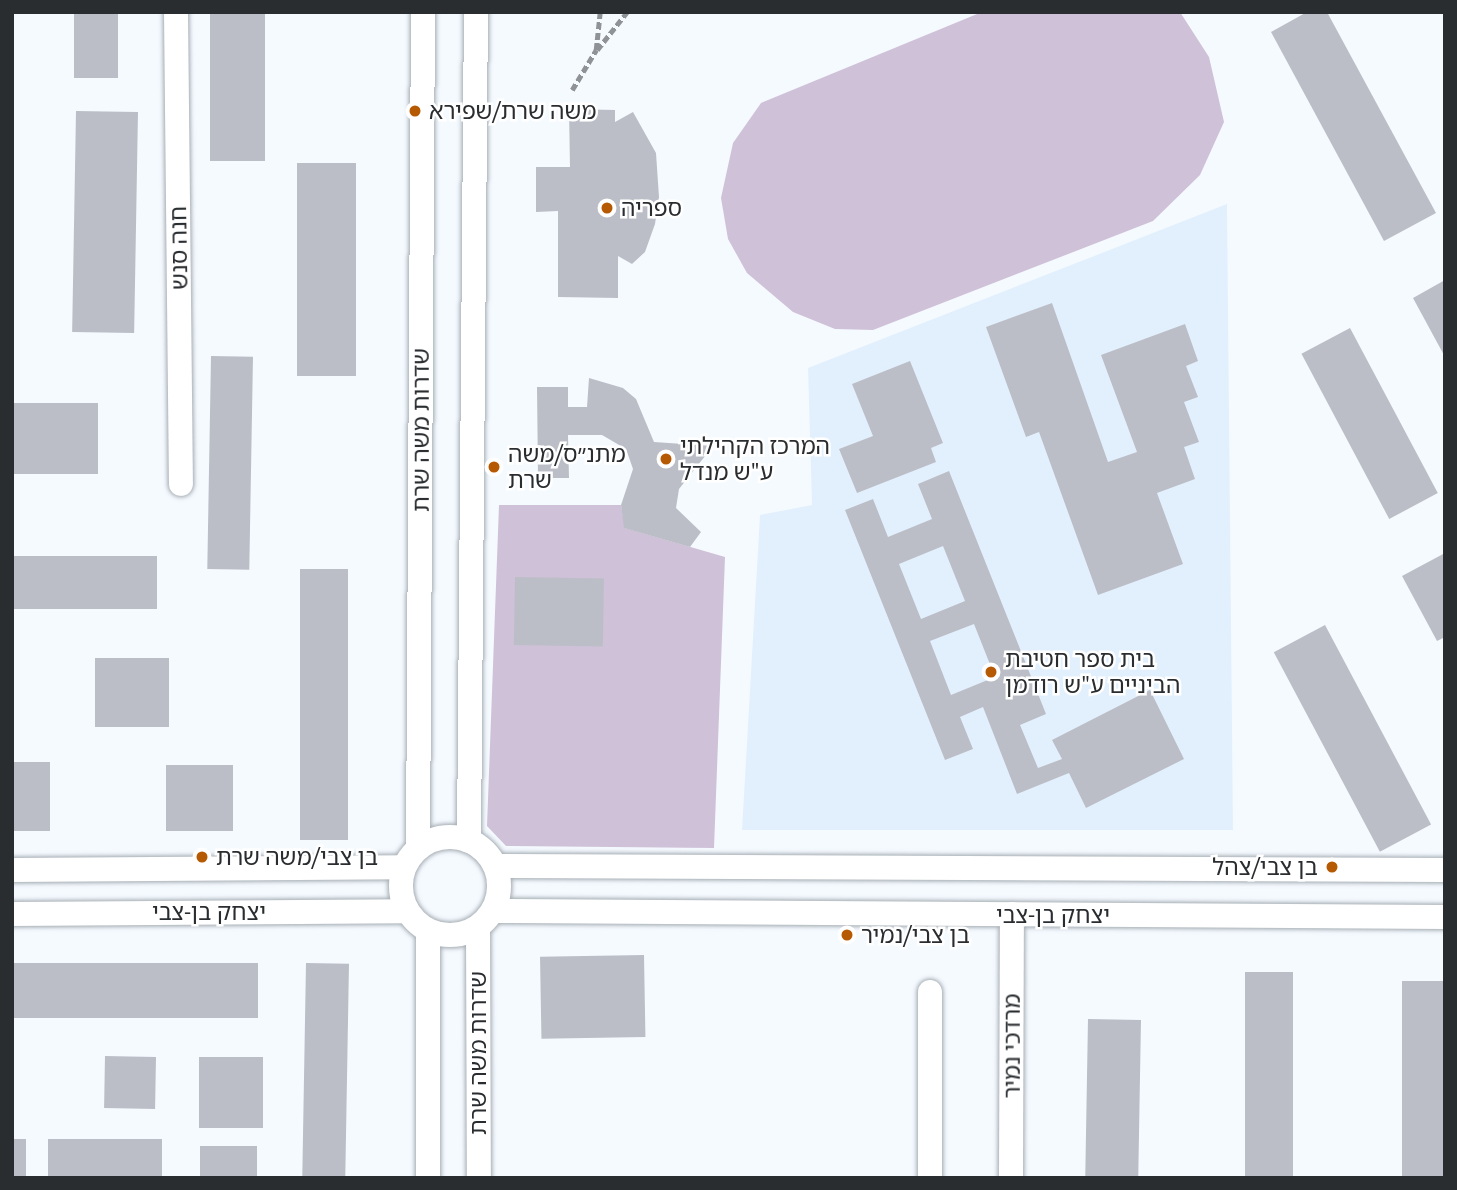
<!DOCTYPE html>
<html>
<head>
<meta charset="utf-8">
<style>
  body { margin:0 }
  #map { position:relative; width:1457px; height:1190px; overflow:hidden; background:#f5faff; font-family:Ubuntu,"Noto Sans Hebrew",sans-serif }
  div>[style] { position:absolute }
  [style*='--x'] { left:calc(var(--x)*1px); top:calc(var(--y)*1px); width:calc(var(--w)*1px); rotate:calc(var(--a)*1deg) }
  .built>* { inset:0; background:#e2f0fd }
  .green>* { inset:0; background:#cfc1d8 }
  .building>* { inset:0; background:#bcbec7; transform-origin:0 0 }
  .path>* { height:4.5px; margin-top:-2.25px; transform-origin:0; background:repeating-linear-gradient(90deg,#8f9397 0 7px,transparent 0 10.5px) }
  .roads { filter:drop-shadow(0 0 2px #a6aeb5) drop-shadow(0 0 2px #a6aeb5) }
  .minor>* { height:24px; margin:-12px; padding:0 12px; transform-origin:12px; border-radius:12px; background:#fff }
  .minor>.ring { margin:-12px; padding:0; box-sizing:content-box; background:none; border:24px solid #fff; border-radius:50% }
  .dots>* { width:19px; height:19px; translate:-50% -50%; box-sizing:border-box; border:4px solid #fff; border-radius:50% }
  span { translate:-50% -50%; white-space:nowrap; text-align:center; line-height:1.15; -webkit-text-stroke:5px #fff; paint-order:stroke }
  .poi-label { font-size:23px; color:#2a2d30 }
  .left { translate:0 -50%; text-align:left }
  .right { translate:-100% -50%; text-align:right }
  .street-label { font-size:23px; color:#2a2d30 }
  .frame { position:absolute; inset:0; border:14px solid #2a2d30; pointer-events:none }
</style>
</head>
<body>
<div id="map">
  <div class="built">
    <div style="clip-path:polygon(1227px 204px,1233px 830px,742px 830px,760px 515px,812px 505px,808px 368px)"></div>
  </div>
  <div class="green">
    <div style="clip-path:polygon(982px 12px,1180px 12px,1209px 57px,1224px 122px,1200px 175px,1153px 221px,873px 330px,835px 329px,793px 312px,747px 273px,728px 239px,721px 198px,733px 143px,761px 103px)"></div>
    <div style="clip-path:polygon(499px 505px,621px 505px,625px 528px,725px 557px,714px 848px,506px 846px,487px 826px)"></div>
  </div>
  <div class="building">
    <div style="left:74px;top:12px;width:44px;height:66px"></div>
    <div style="left:210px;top:12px;width:55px;height:149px"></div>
    <div style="clip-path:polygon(1307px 12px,1327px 12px,1436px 213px,1384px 241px,1271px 32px)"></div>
    <div style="clip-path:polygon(569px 109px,615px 110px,615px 122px,633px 112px,656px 153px,659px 197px,655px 224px,645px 252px,632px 264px,618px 256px,618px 298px,558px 297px,558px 211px,536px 212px,536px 167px,570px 167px)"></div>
    <div style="left:76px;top:111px;width:62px;height:221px;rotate:1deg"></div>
    <div style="left:297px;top:163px;width:59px;height:213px"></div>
    <div style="clip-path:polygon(1445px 280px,1445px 357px,1413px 298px)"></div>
    <div style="clip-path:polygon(1052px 303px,1108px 462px,1137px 452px,1101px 355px,1185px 324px,1198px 361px,1186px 366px,1198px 397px,1184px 402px,1199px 442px,1184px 447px,1195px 479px,1157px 493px,1183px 564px,1098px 595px,1039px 432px,1026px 437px,986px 327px)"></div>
    <div style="left:1350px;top:328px;width:187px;height:55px;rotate:62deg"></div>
    <div style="left:211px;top:356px;width:42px;height:213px;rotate:1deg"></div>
    <div style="clip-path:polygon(910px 361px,943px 443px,931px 448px,936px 462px,857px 493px,839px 449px,873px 436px,852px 384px)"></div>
    <div style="clip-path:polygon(589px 378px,623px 388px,636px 399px,654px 442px,713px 446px,679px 489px,676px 508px,701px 532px,690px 547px,624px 528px,621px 505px,633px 469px,626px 449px,602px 435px,568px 435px,569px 478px,538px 478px,537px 387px,568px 387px,568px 407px,587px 407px)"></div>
    <div style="left:14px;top:403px;width:84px;height:71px"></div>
    <div style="clip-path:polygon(evenodd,949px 471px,1046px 714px,1020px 725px,1038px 768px,1062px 759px,1052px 740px,1150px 690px,1184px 759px,1086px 808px,1069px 773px,1017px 794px,983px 707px,960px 717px,973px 749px,945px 760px,845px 510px,873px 499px,888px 537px,932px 519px,918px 484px,949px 471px,943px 546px,965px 601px,921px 619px,899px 564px,943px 546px,949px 471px,974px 624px,995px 677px,951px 695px,930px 641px,974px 624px)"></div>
    <div style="clip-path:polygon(1445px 553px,1445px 637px,1437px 641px,1402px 576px)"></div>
    <div style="left:12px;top:556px;width:145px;height:53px"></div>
    <div style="left:300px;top:569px;width:48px;height:271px"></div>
    <div style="left:515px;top:577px;width:89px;height:68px;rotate:1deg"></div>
    <div style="left:1325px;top:625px;width:226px;height:58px;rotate:62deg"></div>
    <div style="left:95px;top:658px;width:74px;height:69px"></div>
    <div style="left:12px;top:762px;width:38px;height:69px"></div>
    <div style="left:166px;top:765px;width:67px;height:66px"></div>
    <div style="left:644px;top:955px;width:82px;height:104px;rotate:89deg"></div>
    <div style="left:12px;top:963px;width:246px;height:55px"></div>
    <div style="left:306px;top:963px;width:43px;height:215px;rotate:1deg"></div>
    <div style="left:1245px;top:972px;width:48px;height:206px"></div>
    <div style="left:1402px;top:981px;width:43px;height:197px"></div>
    <div style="left:1088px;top:1019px;width:53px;height:159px;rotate:1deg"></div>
    <div style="left:105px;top:1056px;width:51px;height:52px;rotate:1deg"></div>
    <div style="left:199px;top:1057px;width:64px;height:71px"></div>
    <div style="left:12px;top:1139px;width:14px;height:39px"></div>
    <div style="left:48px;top:1139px;width:114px;height:39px"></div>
    <div style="left:200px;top:1146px;width:57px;height:32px"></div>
  </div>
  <div class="path">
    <div style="--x:597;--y:50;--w:48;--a:-51.7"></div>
    <div style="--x:572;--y:90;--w:47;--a:-59"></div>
    <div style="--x:596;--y:50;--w:38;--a:-84"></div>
  </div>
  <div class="roads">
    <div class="minor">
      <div style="--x:176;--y:12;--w:472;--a:89.4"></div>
      <div class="ring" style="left:401px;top:837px;width:74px;height:74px"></div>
      <div style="--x:469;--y:841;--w:829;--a:-89.52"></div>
      <div style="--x:418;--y:848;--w:836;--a:-89.66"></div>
      <div style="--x:495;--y:866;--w:950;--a:0.24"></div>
      <div style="--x:12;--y:870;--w:392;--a:-0.4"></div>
      <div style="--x:493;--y:911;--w:952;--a:0.36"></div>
      <div style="--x:12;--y:914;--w:394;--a:-0.4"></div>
      <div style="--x:478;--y:928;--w:250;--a:89.8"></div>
      <div style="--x:428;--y:931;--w:247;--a:90"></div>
      <div style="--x:930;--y:992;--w:186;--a:90"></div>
      <div style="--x:1011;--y:1178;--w:264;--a:-89.8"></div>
    </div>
  </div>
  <div class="dots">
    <div style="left:415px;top:111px;background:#b65903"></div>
    <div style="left:607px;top:208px;background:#b65903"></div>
    <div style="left:666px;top:459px;background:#b65903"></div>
    <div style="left:494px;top:467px;background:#b65903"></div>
    <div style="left:991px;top:672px;background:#b65903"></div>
    <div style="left:202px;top:857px;background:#b65903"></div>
    <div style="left:1332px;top:867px;background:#b65903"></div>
    <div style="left:847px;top:935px;background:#b65903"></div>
  </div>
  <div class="poi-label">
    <span class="left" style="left:429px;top:111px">משה שרת/שפירא</span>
    <span class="left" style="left:621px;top:208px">ספריה</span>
    <span class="left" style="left:680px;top:459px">המרכז הקהילתי<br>ע"ש מנדל</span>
    <span class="left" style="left:508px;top:467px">מתנ״ס/משה<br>שרת</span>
    <span class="left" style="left:1005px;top:672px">בית ספר חטיבת<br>הביניים ע"ש רודמן</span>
    <span class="left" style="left:216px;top:857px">בן צבי/משה שרת</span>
    <span class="right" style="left:1318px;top:867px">בן צבי/צהל</span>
    <span class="left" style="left:861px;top:935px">בן צבי/נמיר</span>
  </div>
  <div class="street-label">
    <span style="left:179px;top:248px;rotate:-91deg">חנה סנש</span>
    <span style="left:421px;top:430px;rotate:-90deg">שדרות משה שרת</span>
    <span style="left:209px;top:912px">יצחק בן-צבי</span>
    <span style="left:1053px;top:915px">יצחק בן-צבי</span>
    <span style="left:1012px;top:1046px;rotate:-90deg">מרדכי נמיר</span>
    <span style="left:478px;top:1053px;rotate:-90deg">שדרות משה שרת</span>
  </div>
  <div class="frame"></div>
</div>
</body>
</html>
